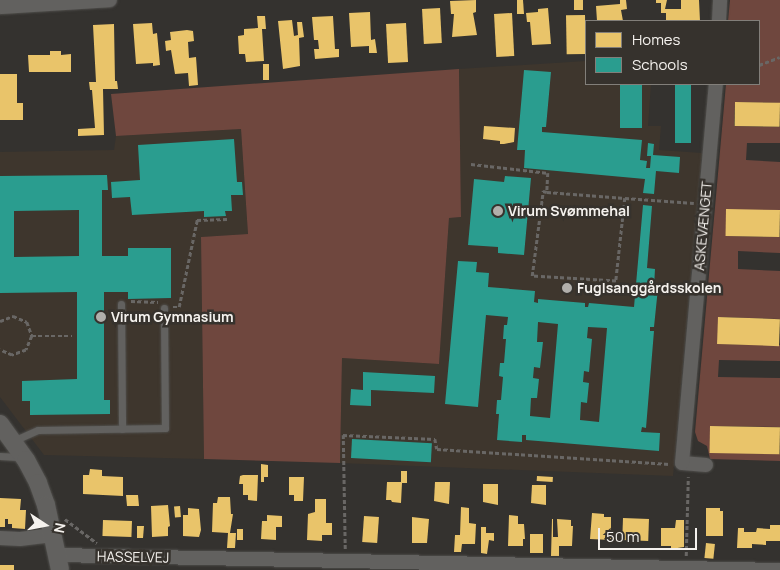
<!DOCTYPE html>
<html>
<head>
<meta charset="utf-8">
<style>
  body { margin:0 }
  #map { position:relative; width:780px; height:570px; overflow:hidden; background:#34322f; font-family:Manrope,sans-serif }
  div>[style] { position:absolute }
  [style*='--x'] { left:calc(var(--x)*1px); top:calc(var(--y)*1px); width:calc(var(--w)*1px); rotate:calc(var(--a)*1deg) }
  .built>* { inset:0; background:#3e362d }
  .green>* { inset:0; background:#6f473e }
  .homes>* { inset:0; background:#e9c46a; transform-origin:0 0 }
  .schools>* { inset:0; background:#2a9d8f; transform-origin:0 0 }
  .path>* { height:2.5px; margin-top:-1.25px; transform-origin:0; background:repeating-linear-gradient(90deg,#696765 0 4px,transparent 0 6.5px) }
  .roads { filter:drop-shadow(0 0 1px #4f4e4b) drop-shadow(0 0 1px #4f4e4b) }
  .service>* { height:7px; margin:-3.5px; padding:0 3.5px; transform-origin:3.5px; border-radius:3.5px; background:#62615f }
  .minor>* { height:14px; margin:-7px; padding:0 7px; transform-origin:7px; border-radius:7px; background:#62615f }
  .tertiary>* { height:18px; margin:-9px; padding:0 9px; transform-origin:9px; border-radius:9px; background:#62615f }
  .dots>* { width:14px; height:14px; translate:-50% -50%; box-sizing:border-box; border:2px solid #36322d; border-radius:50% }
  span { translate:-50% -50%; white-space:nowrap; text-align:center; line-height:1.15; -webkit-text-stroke:5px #36322d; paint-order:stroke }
  .poi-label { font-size:14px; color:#f5f2ee; font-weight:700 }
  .left { translate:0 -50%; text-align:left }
  .street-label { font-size:14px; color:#f5f2ee }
  .legend { position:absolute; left:585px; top:20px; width:175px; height:65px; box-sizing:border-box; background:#36322d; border:1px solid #827f7a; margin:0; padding:6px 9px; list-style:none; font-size:15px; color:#f5f2ee }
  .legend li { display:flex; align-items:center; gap:10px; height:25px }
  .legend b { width:25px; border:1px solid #827f7a }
  .north { position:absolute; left:20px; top:500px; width:50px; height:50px; -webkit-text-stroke:4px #36322d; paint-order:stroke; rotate:101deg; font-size:14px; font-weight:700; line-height:20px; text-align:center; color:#f5f2ee }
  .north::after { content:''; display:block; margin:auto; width:18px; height:22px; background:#f5f2ee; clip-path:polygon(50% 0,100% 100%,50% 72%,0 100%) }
  .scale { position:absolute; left:598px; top:528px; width:99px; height:22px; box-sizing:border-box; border:2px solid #f5f2ee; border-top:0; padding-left:6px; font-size:15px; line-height:18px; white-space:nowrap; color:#f5f2ee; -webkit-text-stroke:4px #36322d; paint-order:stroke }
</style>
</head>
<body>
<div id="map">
  <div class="built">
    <div style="clip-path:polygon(586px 61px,586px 84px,651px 84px,648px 126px,661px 126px,659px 150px,702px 153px,673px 476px,340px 463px,342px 358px,439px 364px,449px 218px,461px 217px,459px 69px)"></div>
    <div style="clip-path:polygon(241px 129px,248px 234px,201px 237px,204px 459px,44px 455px,0 397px,0 152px,114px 150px,116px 136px)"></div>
  </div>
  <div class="green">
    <div style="clip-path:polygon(730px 0,780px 0,780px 103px,735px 102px,734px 126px,780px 127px,780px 143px,747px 143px,746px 160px,780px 162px,780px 210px,726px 236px,780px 237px,780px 253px,738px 251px,738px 269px,780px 271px,780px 319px,719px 317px,718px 344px,780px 345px,780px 361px,719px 360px,718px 377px,780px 378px,780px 427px,711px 426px,710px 452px,780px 454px,780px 461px,710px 459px,707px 446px,698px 441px,695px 432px,726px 84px,759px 84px,759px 21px,728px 21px)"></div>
    <div style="clip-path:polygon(459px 69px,461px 217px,449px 218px,439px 364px,342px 358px,340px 463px,204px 459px,201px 237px,248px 234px,241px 129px,116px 136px,111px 94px)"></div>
  </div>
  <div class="homes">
    <div style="clip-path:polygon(476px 0,476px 12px,473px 13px,477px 35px,452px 37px,454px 14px,451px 14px,450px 1px)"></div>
    <div style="clip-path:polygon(517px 0,523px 0,524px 14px,517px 14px)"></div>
    <div style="left:574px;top:0;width:9px;height:10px"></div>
    <div style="clip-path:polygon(620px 0,626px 0,627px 9px,621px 10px,623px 21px,597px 21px,596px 6px,620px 4px)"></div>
    <div style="clip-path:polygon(656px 0,667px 0,665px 9px,681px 9px,681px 0,699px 0,700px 21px,666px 21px,666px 13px,661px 13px,661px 3px,656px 3px)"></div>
    <div style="left:440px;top:8px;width:35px;height:18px;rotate:87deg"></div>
    <div style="clip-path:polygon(548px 8px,551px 44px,532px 45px,530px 22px,527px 22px,526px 13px,538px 12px,538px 9px)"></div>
    <div style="clip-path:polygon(370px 12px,371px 40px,375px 39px,377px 53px,369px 53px,369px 46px,351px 47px,349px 13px)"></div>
    <div style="left:512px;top:13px;width:43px;height:18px;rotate:87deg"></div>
    <div style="left:585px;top:15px;width:39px;height:19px;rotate:89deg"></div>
    <div style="clip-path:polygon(257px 16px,265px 16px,266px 29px,262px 29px,264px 61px,246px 62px,245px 54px,239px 54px,238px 36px,244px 35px,244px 29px,258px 28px)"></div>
    <div style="clip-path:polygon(333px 16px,335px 49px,339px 49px,339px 57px,315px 59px,314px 49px,319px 49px,318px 40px,314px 40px,312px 17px)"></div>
    <div style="clip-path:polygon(292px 20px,294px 36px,298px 35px,297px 22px,302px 22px,304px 37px,299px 38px,300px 66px,283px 69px,278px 21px)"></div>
    <div style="clip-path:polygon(152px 23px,153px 34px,157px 33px,160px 65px,153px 66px,153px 63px,136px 64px,133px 24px)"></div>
    <div style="left:406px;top:23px;width:39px;height:20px;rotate:87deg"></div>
    <div style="clip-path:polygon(114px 24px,115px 81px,117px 81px,118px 89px,103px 89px,104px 135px,78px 136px,78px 129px,95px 128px,92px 90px,90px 90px,89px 82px,96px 82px,93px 25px)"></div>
    <div style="clip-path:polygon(187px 30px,193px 31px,194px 41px,188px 42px,189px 58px,196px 57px,198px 85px,189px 86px,188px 73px,175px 74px,171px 50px,166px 51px,165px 41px,171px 40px,170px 32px)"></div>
    <div style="clip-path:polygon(50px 51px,61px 51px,61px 55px,71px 54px,71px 72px,29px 72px,28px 55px,50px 55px)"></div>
    <div style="left:263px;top:64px;width:6px;height:16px"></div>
    <div style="clip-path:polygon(0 74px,17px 74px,17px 103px,23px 103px,23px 120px,0 120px)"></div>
    <div style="left:735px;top:102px;width:45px;height:24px;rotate:1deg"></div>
    <div style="clip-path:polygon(484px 126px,515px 128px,514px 142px,504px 144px,500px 144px,500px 141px,483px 139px)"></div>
    <div style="left:726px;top:209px;width:54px;height:27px;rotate:1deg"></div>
    <div style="left:718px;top:317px;width:62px;height:27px;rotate:2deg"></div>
    <div style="left:710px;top:426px;width:70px;height:27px;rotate:1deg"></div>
    <div style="clip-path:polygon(261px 464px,268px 465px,268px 477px,264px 477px,264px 482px,261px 482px)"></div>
    <div style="clip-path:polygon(90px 469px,102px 470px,102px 476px,123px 477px,123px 496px,83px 494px,83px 475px,89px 475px)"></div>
    <div style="clip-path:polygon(401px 471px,407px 471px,407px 483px,402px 483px,401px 503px,392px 502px,391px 500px,386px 500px,387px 482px,401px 482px)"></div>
    <div style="clip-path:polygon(243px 475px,258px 475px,257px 501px,248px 500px,248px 495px,243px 495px,243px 484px,239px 484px,240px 476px)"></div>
    <div style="left:537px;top:476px;width:16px;height:5px;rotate:4deg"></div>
    <div style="clip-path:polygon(289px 477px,304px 477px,303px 501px,294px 501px,294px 495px,289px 495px)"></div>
    <div style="clip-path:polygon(435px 482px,450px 482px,449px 504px,434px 501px)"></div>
    <div style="clip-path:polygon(483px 484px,498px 484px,498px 505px,483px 502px)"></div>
    <div style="clip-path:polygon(532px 485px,546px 485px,546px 505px,531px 503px)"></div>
    <div style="clip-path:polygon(126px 495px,138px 495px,139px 506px,127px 506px)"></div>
    <div style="clip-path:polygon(218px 497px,230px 497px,231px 514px,233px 514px,230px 533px,236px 533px,235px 548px,227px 548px,228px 533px,212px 532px,213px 503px,217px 503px)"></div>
    <div style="clip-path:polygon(0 498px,21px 499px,20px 510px,26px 510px,25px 529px,12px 528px,12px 524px,8px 524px,8px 519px,5px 519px,5px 527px,0 527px)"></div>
    <div style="clip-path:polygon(315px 499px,326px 499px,326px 523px,332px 523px,332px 535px,322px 535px,322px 541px,307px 540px,308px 514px,315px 512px)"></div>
    <div style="clip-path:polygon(168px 505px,170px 526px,168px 527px,168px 536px,152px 537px,151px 506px)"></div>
    <div style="left:180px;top:506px;width:11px;height:6px;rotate:85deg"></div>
    <div style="clip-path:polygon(461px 507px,469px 508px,469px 523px,476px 524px,475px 544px,462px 544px,461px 552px,454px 552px,455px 535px,460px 535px)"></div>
    <div style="clip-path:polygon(188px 508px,199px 509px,201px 530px,199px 537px,183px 536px,183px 515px,188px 515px)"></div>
    <div style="clip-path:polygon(706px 508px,720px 508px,720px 511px,723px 511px,723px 536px,706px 536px)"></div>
    <div style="clip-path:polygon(592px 513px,604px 514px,604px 517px,611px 517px,611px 540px,590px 539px)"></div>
    <div style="clip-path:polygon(267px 515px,282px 516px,282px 527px,276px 527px,276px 540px,261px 539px,262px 521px,267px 521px)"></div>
    <div style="clip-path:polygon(509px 515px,518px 516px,518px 524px,524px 524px,525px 539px,523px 539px,523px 546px,508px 546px)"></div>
    <div style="left:364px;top:516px;width:15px;height:26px;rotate:4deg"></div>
    <div style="clip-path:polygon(412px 517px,429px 519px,427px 543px,412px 543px)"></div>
    <div style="left:623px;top:518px;width:26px;height:22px;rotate:2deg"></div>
    <div style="clip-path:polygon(552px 519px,553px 519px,553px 537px,558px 537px,557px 519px,571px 520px,571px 526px,573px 526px,572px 546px,559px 546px,559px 556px,551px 556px)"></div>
    <div style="left:103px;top:520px;width:29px;height:16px;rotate:2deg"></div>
    <div style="clip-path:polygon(676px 520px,684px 520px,684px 547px,671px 549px,671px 546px,661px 546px,661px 528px,675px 528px)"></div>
    <div style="clip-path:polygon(770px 525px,780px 525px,780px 541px,766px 541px,766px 545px,752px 544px,752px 548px,737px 548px,738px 528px,744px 528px,744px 532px,756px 532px,757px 528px,770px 529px)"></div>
    <div style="clip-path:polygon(137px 526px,144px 526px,143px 538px,137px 538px)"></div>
    <div style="clip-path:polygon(481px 527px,486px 527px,486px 533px,494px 533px,494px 541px,489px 540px,487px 554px,481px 553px)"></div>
    <div style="left:237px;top:529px;width:6px;height:11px"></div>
    <div style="left:530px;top:534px;width:13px;height:19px"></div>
    <div style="left:706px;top:543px;width:9px;height:15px;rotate:6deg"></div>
    <div style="left:0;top:565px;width:14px;height:5px"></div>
  </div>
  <div class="schools">
    <div style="clip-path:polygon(524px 70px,551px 72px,546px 127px,542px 127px,542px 132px,642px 140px,640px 160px,647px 161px,646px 168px,650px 168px,651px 156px,647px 156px,648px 143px,654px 144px,653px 155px,680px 157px,679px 173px,656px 171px,654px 194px,643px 193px,645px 179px,524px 168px,525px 150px,517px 150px)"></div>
    <div style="left:620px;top:84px;width:22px;height:44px"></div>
    <div style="left:675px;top:84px;width:16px;height:59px"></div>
    <div style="clip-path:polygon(234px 139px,237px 182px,242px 182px,243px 195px,231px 195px,232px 211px,225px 211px,226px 216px,204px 217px,204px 211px,132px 215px,130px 197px,112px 198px,111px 182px,140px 180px,138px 145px)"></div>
    <div style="clip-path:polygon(evenodd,107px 175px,108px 190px,102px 190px,102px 256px,128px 256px,128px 248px,171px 248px,171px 298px,128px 299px,128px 292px,104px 292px,104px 400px,110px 400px,110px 414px,30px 415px,30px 401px,22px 401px,22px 381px,77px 379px,77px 292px,0 293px,0 176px,107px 175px,79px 210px,79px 256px,14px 257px,14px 211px,79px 210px)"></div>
    <div style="clip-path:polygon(505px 176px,531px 178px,524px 255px,498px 253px,498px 247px,468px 245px,474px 179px,504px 182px)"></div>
    <div style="clip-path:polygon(evenodd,643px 205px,652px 206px,647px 268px,655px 269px,654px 287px,658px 288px,654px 327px,650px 327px,650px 331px,654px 331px,646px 428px,642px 427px,641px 432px,660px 433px,659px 451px,526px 440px,526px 435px,522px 435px,522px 442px,497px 440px,499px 414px,496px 414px,497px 400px,501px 400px,503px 377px,499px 376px,500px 363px,504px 363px,506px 339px,503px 339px,504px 325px,507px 325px,508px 317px,486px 315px,478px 407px,445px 404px,458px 261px,477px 262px,476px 272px,489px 273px,488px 287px,535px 291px,534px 302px,538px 303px,538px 299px,585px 303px,585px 307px,588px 307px,589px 303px,634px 307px,643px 205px,538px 322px,558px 324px,550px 418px,530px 416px,531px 398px,537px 398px,539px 379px,533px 378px,534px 367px,540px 368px,543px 342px,537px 342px,538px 322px,643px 205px,588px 327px,607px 328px,599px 422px,580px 420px,581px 402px,587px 403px,589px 383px,583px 382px,584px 371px,589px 372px,592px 339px,587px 338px,588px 327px)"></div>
    <div style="clip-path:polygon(363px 372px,435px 376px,434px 393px,371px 390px,371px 406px,350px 405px,351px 389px,363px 390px)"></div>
    <div style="left:352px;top:439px;width:80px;height:19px;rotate:3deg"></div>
  </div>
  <div class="path">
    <div style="--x:759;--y:65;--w:22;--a:-21"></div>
    <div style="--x:471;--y:164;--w:78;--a:6.7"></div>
    <div style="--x:548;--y:173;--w:19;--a:93"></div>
    <div style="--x:625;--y:198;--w:83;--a:96.2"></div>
    <div style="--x:616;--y:281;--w:84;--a:-176.6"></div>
    <div style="--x:532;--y:276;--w:86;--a:-82.6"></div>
    <div style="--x:543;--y:191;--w:4;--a:14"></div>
    <div style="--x:547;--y:192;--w:78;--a:4.4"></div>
    <div style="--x:625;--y:198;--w:69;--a:4.1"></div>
    <div style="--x:131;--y:301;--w:27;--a:2"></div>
    <div style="--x:173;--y:307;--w:6;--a:0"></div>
    <div style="--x:179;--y:307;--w:89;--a:-78.3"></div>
    <div style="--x:197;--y:220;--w:30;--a:-2"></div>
    <div style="--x:0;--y:321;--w:14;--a:-21"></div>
    <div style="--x:13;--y:316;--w:15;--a:23"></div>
    <div style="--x:27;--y:322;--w:15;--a:70"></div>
    <div style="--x:32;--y:336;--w:15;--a:113"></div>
    <div style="--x:26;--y:350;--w:15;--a:160"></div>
    <div style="--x:12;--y:355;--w:13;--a:-157"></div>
    <div style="--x:32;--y:336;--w:40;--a:0"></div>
    <div style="--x:65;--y:519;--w:40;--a:37"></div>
    <div style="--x:345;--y:549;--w:114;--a:-91"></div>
    <div style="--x:343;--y:435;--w:92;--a:2.5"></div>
    <div style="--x:435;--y:439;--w:10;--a:79"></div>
    <div style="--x:437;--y:449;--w:233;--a:3.7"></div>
    <div style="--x:686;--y:556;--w:79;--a:-88.5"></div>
  </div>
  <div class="roads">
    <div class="service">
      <div style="--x:121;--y:304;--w:125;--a:89.5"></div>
      <div style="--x:13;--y:441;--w:27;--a:-24"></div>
      <div style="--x:38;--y:430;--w:127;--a:-0.9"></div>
      <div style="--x:165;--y:428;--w:120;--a:-90.5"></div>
      <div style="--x:0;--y:456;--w:22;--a:3"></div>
    </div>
    <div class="minor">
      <div style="--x:0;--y:7;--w:110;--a:-3.6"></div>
      <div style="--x:719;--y:21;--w:21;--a:-87"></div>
      <div style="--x:706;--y:465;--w:24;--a:-175"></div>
      <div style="--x:682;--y:463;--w:381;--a:-84.9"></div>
      <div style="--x:0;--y:538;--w:20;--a:3"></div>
      <div style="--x:20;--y:539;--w:33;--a:-7"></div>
      <div style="--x:57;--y:555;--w:723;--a:1.19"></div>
    </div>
    <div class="tertiary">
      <div style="--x:0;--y:424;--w:44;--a:54.2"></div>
      <div style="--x:26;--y:460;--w:26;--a:62"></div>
      <div style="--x:38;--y:483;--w:23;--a:70"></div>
      <div style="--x:46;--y:505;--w:66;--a:77.8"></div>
    </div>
  </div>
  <div class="dots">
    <div style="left:498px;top:211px;background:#b1afab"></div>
    <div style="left:567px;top:288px;background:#b1afab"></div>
    <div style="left:101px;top:317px;background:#b1afab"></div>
  </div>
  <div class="poi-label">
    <span class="left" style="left:508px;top:211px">Virum Svømmehal</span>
    <span class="left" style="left:577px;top:288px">Fuglsanggårdsskolen</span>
    <span class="left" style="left:111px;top:317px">Virum Gymnasium</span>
  </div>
  <div class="street-label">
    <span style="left:703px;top:226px;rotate:-85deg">ASKEVÆNGET</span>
    <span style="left:133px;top:557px;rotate:1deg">HASSELVEJ</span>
  </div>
  <ul class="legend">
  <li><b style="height:14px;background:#e9c46a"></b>Homes</li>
  <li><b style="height:14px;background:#2a9d8f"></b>Schools</li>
  </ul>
  <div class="north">N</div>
  <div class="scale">50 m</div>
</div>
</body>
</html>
